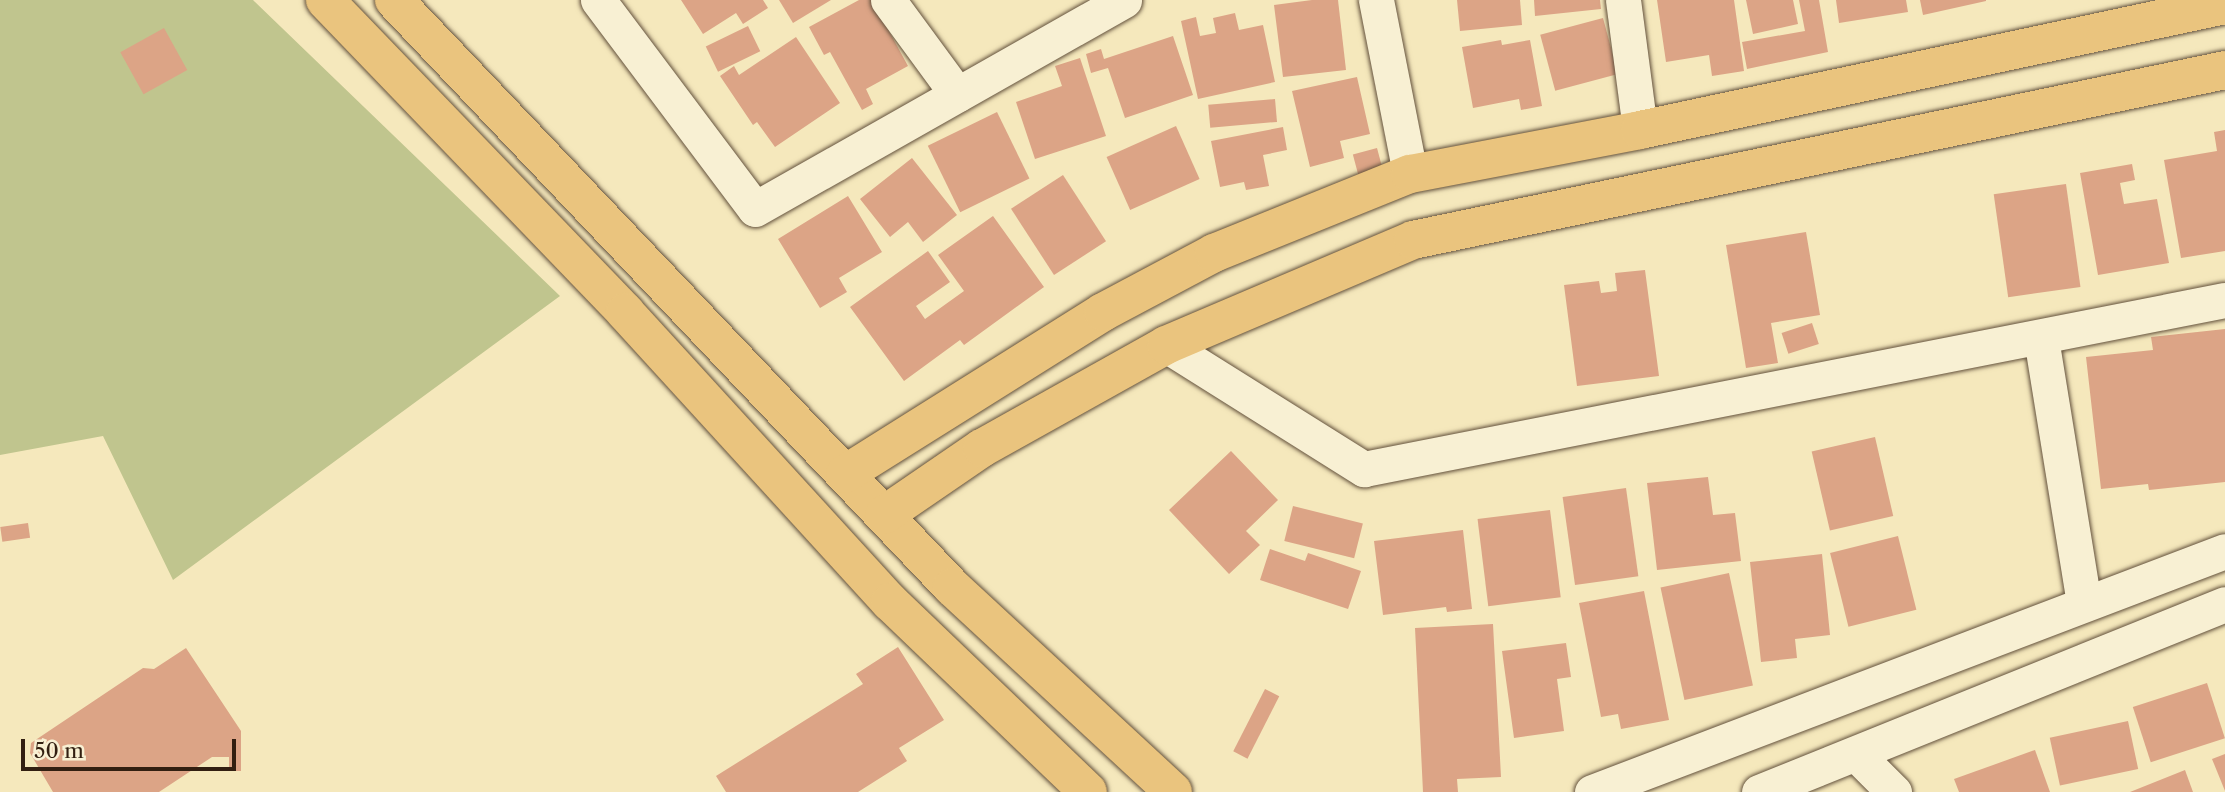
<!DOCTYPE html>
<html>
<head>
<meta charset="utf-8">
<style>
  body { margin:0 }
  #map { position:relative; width:2225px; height:792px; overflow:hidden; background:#f5e8bc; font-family:"Libre Caslon Text",serif }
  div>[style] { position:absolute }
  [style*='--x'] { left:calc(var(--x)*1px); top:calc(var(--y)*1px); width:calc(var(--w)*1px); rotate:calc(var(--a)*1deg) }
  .green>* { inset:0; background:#c0c58e }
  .building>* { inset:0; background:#dca486; transform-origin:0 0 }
  .roads { filter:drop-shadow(0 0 2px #63513c) drop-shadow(0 0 2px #63513c) }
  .minor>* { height:35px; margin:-17.5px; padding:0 17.5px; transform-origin:17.5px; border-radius:17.5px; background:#f8f0d3 }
  .major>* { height:38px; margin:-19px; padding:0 19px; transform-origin:19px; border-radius:19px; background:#eac47e }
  span { translate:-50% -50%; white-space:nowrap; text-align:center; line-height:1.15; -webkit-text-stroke:5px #f8f0d3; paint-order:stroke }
  .scale { position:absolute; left:21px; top:739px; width:215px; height:32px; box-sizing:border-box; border:4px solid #321f11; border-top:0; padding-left:9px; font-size:21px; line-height:24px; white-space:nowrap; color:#321f11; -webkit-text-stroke:5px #f8f0d3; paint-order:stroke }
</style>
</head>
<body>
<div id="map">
  <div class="green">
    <div style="clip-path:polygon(0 0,253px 0,560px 296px,173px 580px,103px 436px,0 455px)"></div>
  </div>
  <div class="building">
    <div style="clip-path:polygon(681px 0,763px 0,768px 8px,743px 24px,736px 13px,703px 34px)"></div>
    <div style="clip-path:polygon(779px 0,831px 0,793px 23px)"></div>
    <div style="clip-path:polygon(859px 0,872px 0,908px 66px,866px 89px,873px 104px,862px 110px,830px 52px,824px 55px,809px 27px)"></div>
    <div style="clip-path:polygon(1312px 0,1338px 0,1346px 70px,1283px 77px,1274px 5px)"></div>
    <div style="clip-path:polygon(1457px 0,1520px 0,1522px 25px,1460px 31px)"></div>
    <div style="clip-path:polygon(1534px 0,1600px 0,1601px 9px,1535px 16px)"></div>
    <div style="clip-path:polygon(1657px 0,1734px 0,1744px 71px,1712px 76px,1709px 55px,1666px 62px)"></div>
    <div style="clip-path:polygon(1746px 0,1793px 0,1798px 24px,1753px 34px)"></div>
    <div style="clip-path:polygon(1799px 0,1819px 0,1828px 52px,1747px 69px,1742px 42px,1805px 31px)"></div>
    <div style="clip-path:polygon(1836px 0,1906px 0,1908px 12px,1839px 23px)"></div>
    <div style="clip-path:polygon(1920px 0,1986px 0,1986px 1px,1923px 15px)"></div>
    <div style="clip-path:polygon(1235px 13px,1239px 30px,1263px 25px,1275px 82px,1198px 99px,1181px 21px,1196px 17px,1200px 36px,1216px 33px,1213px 18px)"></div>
    <div style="left:1603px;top:18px;width:58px;height:65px;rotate:75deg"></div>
    <div style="left:748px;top:26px;width:28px;height:47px;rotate:64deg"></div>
    <div style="left:164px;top:28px;width:48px;height:50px;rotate:61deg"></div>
    <div style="clip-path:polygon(1173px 36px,1193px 95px,1125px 118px,1108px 68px,1091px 73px,1086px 54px,1101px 49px,1104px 59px)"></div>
    <div style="clip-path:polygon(796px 37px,840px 103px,775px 147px,757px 122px,753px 125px,720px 76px,734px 66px,739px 75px)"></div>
    <div style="clip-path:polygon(1501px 40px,1502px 45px,1530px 40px,1542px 106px,1521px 110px,1519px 99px,1473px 108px,1462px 47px)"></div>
    <div style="clip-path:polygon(1080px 58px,1106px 136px,1035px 159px,1016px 102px,1062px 86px,1055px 66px)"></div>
    <div style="clip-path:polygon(1357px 77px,1370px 134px,1340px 141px,1344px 158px,1310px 167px,1292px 91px)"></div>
    <div style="left:1275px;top:99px;width:23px;height:67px;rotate:85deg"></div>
    <div style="left:997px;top:112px;width:74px;height:77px;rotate:64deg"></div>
    <div style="left:1176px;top:126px;width:58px;height:76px;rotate:66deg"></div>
    <div style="clip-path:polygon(1283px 127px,1287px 150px,1263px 155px,1269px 186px,1246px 190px,1244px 182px,1220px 187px,1211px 141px)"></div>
    <div style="clip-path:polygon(2225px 130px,2225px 251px,2181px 258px,2164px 160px,2217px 151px,2214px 132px)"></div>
    <div style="left:1377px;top:148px;width:24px;height:25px;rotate:75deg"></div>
    <div style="clip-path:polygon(912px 158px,957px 215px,923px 242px,908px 222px,890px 237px,860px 199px)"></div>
    <div style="clip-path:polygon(2132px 164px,2135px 180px,2120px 183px,2124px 204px,2157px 199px,2169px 263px,2098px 275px,2080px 173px)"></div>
    <div style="left:1063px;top:175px;width:79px;height:62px;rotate:57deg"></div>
    <div style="left:2066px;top:184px;width:104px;height:73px;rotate:82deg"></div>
    <div style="clip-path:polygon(848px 196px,882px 252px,839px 278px,847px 292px,820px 308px,778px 239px)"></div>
    <div style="clip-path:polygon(993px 216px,1044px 287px,964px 345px,960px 340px,904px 381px,850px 307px,928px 251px,950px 282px,916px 306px,925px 319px,964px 291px,938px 255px)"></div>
    <div style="clip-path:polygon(1806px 232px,1820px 315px,1771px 323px,1778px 363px,1746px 368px,1726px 245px)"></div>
    <div style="clip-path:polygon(1645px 270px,1659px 376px,1577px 386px,1564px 285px,1599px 281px,1601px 293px,1617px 291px,1615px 273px)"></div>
    <div style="left:1812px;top:323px;width:22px;height:32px;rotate:72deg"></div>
    <div style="clip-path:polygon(2225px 329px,2225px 482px,2149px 490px,2148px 484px,2101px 489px,2086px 357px,2153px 350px,2151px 337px)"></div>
    <div style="left:1875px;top:437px;width:81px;height:65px;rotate:77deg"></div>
    <div style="clip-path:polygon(1231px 451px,1278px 500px,1246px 531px,1260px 545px,1229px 574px,1169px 510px)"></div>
    <div style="clip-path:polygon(1708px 477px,1713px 515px,1735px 513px,1741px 561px,1657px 570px,1647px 483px)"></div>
    <div style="left:1626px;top:488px;width:89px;height:64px;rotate:82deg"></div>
    <div style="left:1293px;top:506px;width:72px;height:36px;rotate:14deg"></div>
    <div style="left:1550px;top:510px;width:88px;height:73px;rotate:83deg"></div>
    <div style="left:28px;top:523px;width:15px;height:28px;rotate:82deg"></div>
    <div style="clip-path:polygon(1463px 530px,1472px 609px,1447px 612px,1446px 607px,1383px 615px,1374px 541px)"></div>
    <div style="left:1898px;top:536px;width:76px;height:70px;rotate:76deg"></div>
    <div style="clip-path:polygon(1270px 549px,1305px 561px,1308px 553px,1361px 571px,1348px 609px,1260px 580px)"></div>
    <div style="clip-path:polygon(1822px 554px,1830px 635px,1795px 639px,1797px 658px,1761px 662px,1750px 562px)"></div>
    <div style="left:1729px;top:573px;width:115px;height:70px;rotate:78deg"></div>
    <div style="clip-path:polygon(1644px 591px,1669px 720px,1621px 729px,1618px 714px,1601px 717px,1579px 603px)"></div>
    <div style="clip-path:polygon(1493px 624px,1501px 777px,1457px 779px,1458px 792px,1423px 792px,1415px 628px)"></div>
    <div style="clip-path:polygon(1566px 643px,1571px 677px,1557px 679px,1564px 731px,1514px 738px,1502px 651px)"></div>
    <div style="clip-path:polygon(898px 647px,944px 720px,899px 748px,907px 761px,858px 792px,726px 792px,716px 776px,863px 684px,856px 674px)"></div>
    <div style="clip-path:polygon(186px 648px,241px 731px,241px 771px,229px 771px,229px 757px,212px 757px,159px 792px,53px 792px,30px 753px,31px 743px,143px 668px,154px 669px)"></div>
    <div style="left:2207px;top:683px;width:58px;height:78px;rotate:72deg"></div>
    <div style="left:1265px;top:689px;width:16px;height:70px;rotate:27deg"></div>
    <div style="left:2128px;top:721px;width:49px;height:80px;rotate:78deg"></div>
    <div style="clip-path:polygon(2035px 750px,2050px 792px,1959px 792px,1954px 779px)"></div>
    <div style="clip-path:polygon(2225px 754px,2225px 791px,2212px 759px)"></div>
    <div style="clip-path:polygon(2185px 770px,2193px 792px,2130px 792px)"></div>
  </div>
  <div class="roads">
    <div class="minor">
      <div style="--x:598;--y:0;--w:261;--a:53.1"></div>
      <div style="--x:755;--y:209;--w:424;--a:-29.5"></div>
      <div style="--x:888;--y:0;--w:117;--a:53.7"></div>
      <div style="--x:1376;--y:0;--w:177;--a:78.9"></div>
      <div style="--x:1623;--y:0;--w:131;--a:82.5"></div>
      <div style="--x:2041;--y:338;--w:269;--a:80.8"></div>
      <div style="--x:1166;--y:345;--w:234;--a:32.1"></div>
      <div style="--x:1364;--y:469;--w:877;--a:-11.11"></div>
      <div style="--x:1856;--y:754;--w:54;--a:45"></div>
      <div style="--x:1592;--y:792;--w:677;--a:-20.84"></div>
      <div style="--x:1759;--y:792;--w:502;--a:-21.97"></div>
    </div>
    <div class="major">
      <div style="--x:325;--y:0;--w:433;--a:46.1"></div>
      <div style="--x:625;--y:312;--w:393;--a:47.6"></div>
      <div style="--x:890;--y:602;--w:274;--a:43.8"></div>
      <div style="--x:394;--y:0;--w:810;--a:46.45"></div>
      <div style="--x:952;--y:587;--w:301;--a:42.8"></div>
      <div style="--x:845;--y:474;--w:305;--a:-32.1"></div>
      <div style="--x:1103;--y:312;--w:126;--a:-28"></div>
      <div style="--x:1214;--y:253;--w:211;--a:-22"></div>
      <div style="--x:1410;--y:174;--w:234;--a:-10.8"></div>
      <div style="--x:1640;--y:130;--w:598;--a:-12.06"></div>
      <div style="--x:884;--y:515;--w:119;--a:-34.4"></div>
      <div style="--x:982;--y:448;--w:211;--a:-29.2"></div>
      <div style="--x:1166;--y:345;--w:268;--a:-23"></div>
      <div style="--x:1413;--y:240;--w:830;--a:-11.82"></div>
    </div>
  </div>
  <div class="scale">50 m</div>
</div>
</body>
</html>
